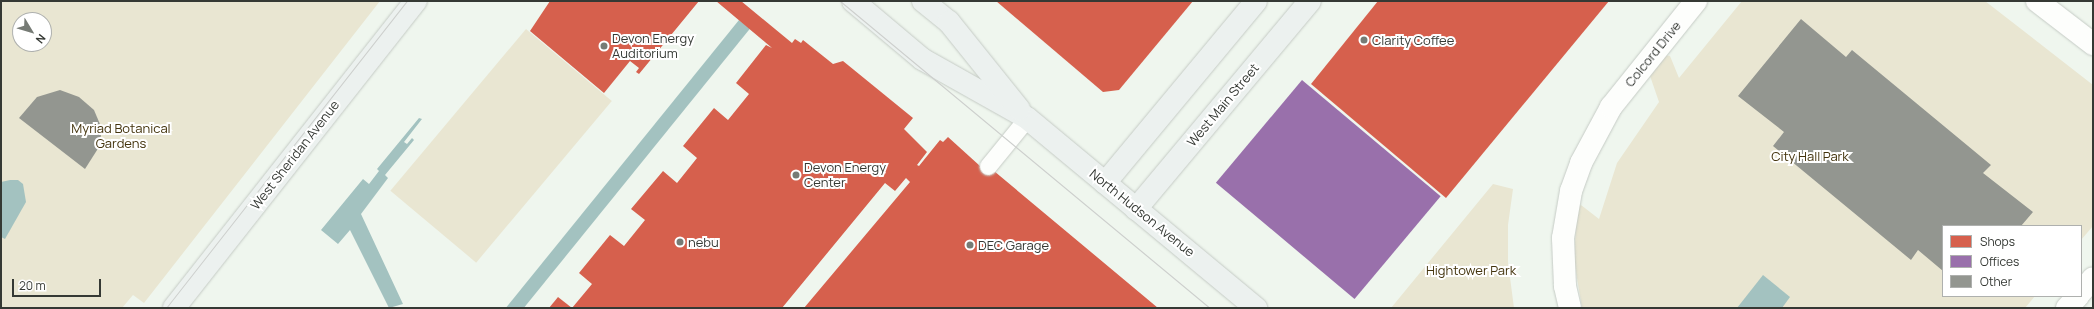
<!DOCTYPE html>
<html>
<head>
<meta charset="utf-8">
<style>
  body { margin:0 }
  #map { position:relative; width:2094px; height:309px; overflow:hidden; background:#eff6ee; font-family:Manrope,sans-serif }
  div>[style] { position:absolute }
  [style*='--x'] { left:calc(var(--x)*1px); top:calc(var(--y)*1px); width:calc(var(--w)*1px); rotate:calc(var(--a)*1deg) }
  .green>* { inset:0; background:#e9e6d2; transform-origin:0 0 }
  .water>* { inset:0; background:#a3c2c0; transform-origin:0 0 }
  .shops>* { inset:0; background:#d6604d }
  .offices>* { inset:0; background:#9970ab; transform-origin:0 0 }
  .building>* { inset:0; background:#939690 }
  .roads { filter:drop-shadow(0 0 1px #c5cbc5) drop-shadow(0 0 1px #c5cbc5) }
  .service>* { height:17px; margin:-8.5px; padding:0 8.5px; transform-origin:8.5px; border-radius:8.5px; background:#fdfefc }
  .tertiary>* { height:22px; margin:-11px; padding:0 11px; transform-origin:11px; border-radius:11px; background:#fdfefc }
  .secondary>* { height:22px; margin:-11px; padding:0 11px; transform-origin:11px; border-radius:11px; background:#ecf1ef }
  .tram>* { height:1px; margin:-0.5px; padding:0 0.5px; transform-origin:0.5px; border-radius:0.5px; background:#cdcfcd }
  .dots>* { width:11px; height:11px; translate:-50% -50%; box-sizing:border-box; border:2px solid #fff; border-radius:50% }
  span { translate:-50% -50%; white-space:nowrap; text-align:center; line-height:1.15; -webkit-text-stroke:4px #fff; paint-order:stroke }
  .poi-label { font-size:13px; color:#353934 }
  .left { translate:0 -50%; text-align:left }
  .street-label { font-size:13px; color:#353934 }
  .park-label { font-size:13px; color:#43330c }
  .frame { position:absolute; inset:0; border:2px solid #353934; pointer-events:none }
  .legend { position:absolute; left:1942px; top:225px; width:140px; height:72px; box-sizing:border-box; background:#fff; border:1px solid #aeb0ae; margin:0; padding:5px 7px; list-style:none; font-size:12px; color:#353934 }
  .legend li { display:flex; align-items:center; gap:8px; height:20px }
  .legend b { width:20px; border:1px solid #aeb0ae }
  .north { position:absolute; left:12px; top:12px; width:40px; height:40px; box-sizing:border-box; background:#fff; border:1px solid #aeb0ae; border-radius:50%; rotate:128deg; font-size:11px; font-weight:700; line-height:16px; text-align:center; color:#353934 }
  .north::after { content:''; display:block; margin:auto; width:14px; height:18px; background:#767b75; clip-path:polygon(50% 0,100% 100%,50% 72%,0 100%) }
  .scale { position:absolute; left:12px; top:279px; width:89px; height:18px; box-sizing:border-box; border:2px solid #353934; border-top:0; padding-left:5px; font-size:12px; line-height:14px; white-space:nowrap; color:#353934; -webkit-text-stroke:3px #fff; paint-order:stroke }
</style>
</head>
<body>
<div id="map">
  <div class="green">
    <div style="clip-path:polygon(evenodd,1px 1px,380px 1px,144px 303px,133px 295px,122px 308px,1px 308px,1px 1px,20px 20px,44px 20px,44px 44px,20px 44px,20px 20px)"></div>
    <div style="clip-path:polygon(1742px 1px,1985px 1px,2093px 85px,2093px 226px,2081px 240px,2081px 226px,1943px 226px,1943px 296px,2035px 296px,2025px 308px,1582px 308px,1574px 260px,1577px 207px,1581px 205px,1599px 219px,1617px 163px,1659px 102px,1649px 73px,1665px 55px,1670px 56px,1679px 78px)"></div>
    <div style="left:526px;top:29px;width:112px;height:211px;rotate:40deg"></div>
    <div style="clip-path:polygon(1493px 184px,1513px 189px,1508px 225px,1508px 262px,1514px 308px,1391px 308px)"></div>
  </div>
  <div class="water">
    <div style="left:739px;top:20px;width:14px;height:375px;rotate:39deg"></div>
    <div style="clip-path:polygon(419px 118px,422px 119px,404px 142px,407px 144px,412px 138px,414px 140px,385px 175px,388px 178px,361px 214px,403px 304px,389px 308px,350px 230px,338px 244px,321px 230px,363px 179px,369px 184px,379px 171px,377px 169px)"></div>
    <div style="clip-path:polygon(10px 180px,18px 180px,23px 184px,26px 202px,5px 239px,1px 237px,1px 182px)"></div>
    <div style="clip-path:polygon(1763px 275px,1790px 297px,1782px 308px,1737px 308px)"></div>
  </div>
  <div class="shops">
    <div style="clip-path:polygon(550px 1px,699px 1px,639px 74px,636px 72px,639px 68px,630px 61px,604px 93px,530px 31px)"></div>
    <div style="clip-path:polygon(716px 1px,741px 1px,792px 43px,795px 39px,801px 43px,803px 40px,833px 64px,843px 61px,913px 118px,904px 129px,927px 152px,917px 165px,919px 166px,940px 140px,943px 142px,948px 137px,980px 166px,988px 166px,1158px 308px,804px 308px,910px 182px,906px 178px,895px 191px,885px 183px,782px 308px,572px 308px,592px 284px,579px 273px,610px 235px,624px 246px,645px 220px,631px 209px,663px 171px,677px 183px,697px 158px,683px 146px,714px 108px,728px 120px,749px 94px,736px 83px,766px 45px,772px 48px)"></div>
    <div style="clip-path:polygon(996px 1px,1193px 1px,1119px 90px,1103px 92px)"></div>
    <div style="clip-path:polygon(1378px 1px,1609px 1px,1446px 198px,1311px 84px)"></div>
    <div style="clip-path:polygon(558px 297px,572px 308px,549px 308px)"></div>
  </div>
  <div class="offices">
    <div style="left:1302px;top:80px;width:181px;height:134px;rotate:40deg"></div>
  </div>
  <div class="building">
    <div style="clip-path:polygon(1801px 19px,1846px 57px,1852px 50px,1991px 165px,1983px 173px,2033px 212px,2021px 226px,1943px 226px,1943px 271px,1918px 250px,1911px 260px,1773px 146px,1784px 132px,1738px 96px)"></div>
    <div style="clip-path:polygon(60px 90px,79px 97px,94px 110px,102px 129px,99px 147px,85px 169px,19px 118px,37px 97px)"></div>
  </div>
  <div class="roads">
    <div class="service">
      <div style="--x:988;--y:166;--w:62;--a:-50.9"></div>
    </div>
    <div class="tertiary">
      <div style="--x:2037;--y:1;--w:71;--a:37.5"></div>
      <div style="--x:2081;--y:292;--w:18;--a:-49"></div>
      <div style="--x:1570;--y:308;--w:23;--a:-103"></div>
      <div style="--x:1565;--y:286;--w:48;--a:-92.4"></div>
      <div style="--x:1563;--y:238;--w:48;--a:-80.3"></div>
      <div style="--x:1571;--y:191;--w:30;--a:-70"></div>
      <div style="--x:1581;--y:163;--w:64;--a:-61.8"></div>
      <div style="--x:1611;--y:107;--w:136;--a:-51.3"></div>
      <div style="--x:2067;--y:308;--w:16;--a:-47"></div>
    </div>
    <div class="secondary">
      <div style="--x:853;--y:1;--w:90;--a:40"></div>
      <div style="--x:922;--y:59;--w:120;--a:29.3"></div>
      <div style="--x:1027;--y:118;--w:298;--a:39.7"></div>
      <div style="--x:923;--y:1;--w:33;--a:39"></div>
      <div style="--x:949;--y:22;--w:112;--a:51.2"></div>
      <div style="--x:1105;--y:183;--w:236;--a:-50.3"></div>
      <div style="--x:1136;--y:209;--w:271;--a:-50.1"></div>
      <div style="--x:174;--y:308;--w:391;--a:-51.8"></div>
    </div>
  </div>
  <div class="tram">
    <div style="--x:840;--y:1;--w:481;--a:39.7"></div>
    <div style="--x:166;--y:308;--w:390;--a:-51.9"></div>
  </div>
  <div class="dots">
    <div style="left:1364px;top:40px;background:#767b75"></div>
    <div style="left:604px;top:46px;background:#767b75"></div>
    <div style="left:796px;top:175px;background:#767b75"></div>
    <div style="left:680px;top:242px;background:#767b75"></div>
    <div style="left:970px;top:245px;background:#767b75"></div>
  </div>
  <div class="poi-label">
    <span class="left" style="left:612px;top:46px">Devon Energy<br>Auditorium</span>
    <span class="left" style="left:1372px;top:40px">Clarity Coffee</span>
    <span class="left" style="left:804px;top:175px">Devon Energy<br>Center</span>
    <span class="left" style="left:688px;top:242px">nebu</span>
    <span class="left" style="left:978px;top:245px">DEC Garage</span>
  </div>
  <div class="street-label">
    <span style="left:1653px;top:54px;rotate:-51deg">Colcord Drive</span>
    <span style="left:1223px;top:105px;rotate:-50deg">West Main Street</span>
    <span style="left:295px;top:155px;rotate:-52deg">West Sheridan Avenue</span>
    <span style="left:1142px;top:213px;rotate:39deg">North Hudson Avenue</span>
  </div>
  <div class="park-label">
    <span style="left:121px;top:136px">Myriad Botanical<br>Gardens</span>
    <span style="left:1810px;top:156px">City Hall Park</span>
    <span style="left:1471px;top:270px">Hightower Park</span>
  </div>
  <div class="frame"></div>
  <ul class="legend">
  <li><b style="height:11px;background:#d6604d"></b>Shops</li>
  <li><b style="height:11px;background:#9970ab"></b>Offices</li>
  <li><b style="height:11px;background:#939690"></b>Other</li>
  </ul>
  <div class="north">N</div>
  <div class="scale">20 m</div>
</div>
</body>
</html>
